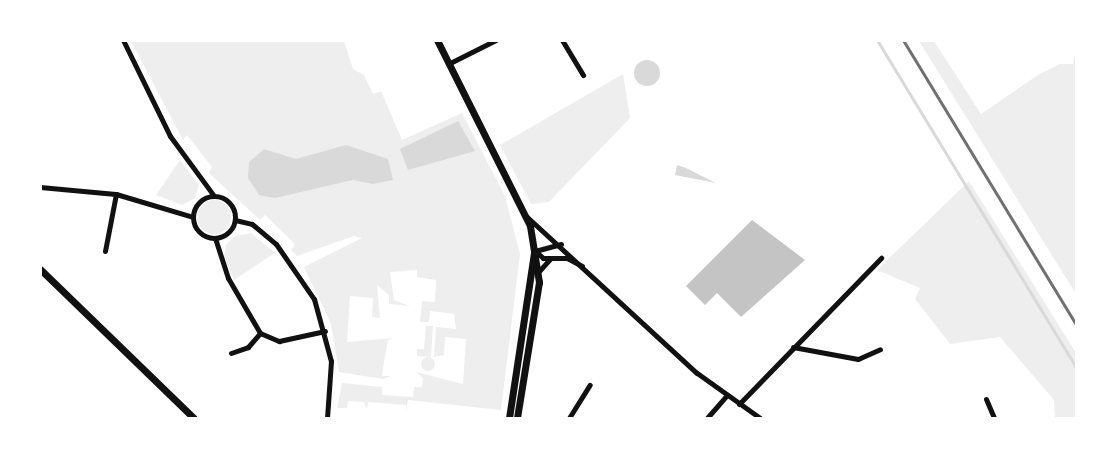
<!DOCTYPE html>
<html>
<head>
<meta charset="utf-8">
<style>
  body { margin:0 }
  #map { position:relative; width:1117px; height:459px; overflow:hidden; background:#fff; font-family:Montserrat,sans-serif }
  div>[style] { position:absolute }
  [style*='--x'] { left:calc(var(--x)*1px); top:calc(var(--y)*1px); width:calc(var(--w)*1px); rotate:calc(var(--a)*1deg) }
  .green>* { inset:0; background:#eee }
  .round { border-radius:50% }
  .water>* { inset:0; background:#d9d9d9 }
  .stream>* { height:3px; margin:-1.5px; padding:0 1.5px; transform-origin:1.5px; border-radius:1.5px; background:#d9d9d9 }
  .building>* { inset:0; background:#c4c4c4 }
  .minor>* { height:5px; margin:-2.5px; padding:0 2.5px; transform-origin:2.5px; border-radius:2.5px; background:#111 }
  .minor>.ring { margin:-2.5px; padding:0; box-sizing:content-box; background:none; border:5px solid #111; border-radius:50% }
  .tertiary>* { height:7px; margin:-3.5px; padding:0 3.5px; transform-origin:3.5px; border-radius:3.5px; background:#111 }
  .rail>* { height:3px; margin:-1.5px; padding:0 1.5px; transform-origin:1.5px; border-radius:1.5px; background:#707070 }
  span { translate:-50% -50%; white-space:nowrap; text-align:center; line-height:1.15; -webkit-text-stroke:4.5px #fff; paint-order:stroke }
  .frame { position:absolute; inset:0; border:42px solid #fff; pointer-events:none }
</style>
</head>
<body>
<div id="map">
  <div class="green">
    <div style="clip-path:polygon(131px 41px,344px 41px,353px 69px,364px 75px,373px 94px,381px 91px,402px 140px,462px 113px,505px 196px,520px 254px,501px 410px,408px 400px,406px 411px,406px 405px,368px 402px,367px 409px,364px 402px,348px 401px,347px 408px,337px 408px,342px 383px,382px 387px,382px 395px,413px 397px,414px 387px,422px 387px,423px 378px,416px 372px,463px 384px,466px 339px,445px 337px,444px 355px,434px 357px,436px 327px,456px 329px,454px 314px,430px 311px,429px 322px,420px 322px,422px 301px,435px 302px,436px 280px,417px 277px,417px 270px,390px 272px,394px 300px,410px 306px,389px 304px,389px 295px,377px 285px,380px 318px,372px 317px,373px 298px,350px 296px,347px 342px,394px 338px,388px 340px,383px 368px,382px 376px,391px 376px,383px 379px,339px 372px,331px 324px,304px 267px,362px 238px,354px 236px,297px 256px,291px 250px,295px 244px,265px 215px,260px 220px,209px 173px,212px 167px,187px 135px,183px 140px)"></div>
    <div style="clip-path:polygon(919px 41px,934px 41px,981px 114px,1038px 75px,1060px 64px,1073px 64px,1076px 48px,1076px 294px)"></div>
    <div style="clip-path:polygon(623px 74px,630px 118px,549px 202px,531px 204px,500px 145px)"></div>
    <div style="clip-path:polygon(180px 160px,199px 185px,195px 198px,182px 205px,156px 195px)"></div>
    <div style="clip-path:polygon(969px 181px,1076px 353px,1076px 418px,1055px 418px,1054px 400px,1000px 337px,950px 344px,915px 299px,920px 288px,877px 270px)"></div>
    <div class="round" style="left:197px;top:200px;width:34px;height:34px"></div>
    <div style="clip-path:polygon(251px 233px,275px 253px,234px 280px,224px 257px,226px 245px,235px 236px)"></div>
    <div style="clip-path:polygon(426px 326px,433px 326px,431px 357px,417px 356px,417px 349px,424px 349px)"></div>
    <div class="round" style="left:421px;top:357px;width:14px;height:14px"></div>
  </div>
  <div class="water">
    <div class="round" style="left:634px;top:60px;width:26px;height:26px"></div>
    <div style="clip-path:polygon(458px 121px,475px 151px,408px 170px,400px 149px)"></div>
    <div style="clip-path:polygon(346px 145px,388px 159px,393px 180px,373px 184px,353px 180px,275px 198px,259px 195px,248px 178px,249px 162px,264px 149px,296px 159px)"></div>
    <div style="clip-path:polygon(677px 165px,686px 168px,716px 183px,675px 175px)"></div>
  </div>
  <div class="stream">
    <div style="--x:877;--y:40;--w:383;--a:58.7"></div>
  </div>
  <div class="building">
    <div style="clip-path:polygon(752px 220px,805px 260px,741px 317px,717px 293px,705px 305px,686px 286px)"></div>
  </div>
  <div class="minor">
    <div style="--x:123;--y:40;--w:107;--a:63.9"></div>
    <div style="--x:170;--y:136;--w:74;--a:53.7"></div>
    <div style="--x:562;--y:40;--w:41;--a:59"></div>
    <div style="--x:448;--y:64;--w:54;--a:-26.6"></div>
    <div style="--x:40;--y:187;--w:76;--a:5.3"></div>
    <div style="--x:116;--y:194;--w:80;--a:16.6"></div>
    <div class="ring" style="left:193px;top:196px;width:37px;height:37px"></div>
    <div style="--x:526;--y:216;--w:232;--a:42.6"></div>
    <div style="--x:697;--y:373;--w:77;--a:35.5"></div>
    <div style="--x:235;--y:220;--w:17;--a:13"></div>
    <div style="--x:252;--y:224;--w:31;--a:40"></div>
    <div style="--x:276;--y:244;--w:67;--a:55.4"></div>
    <div style="--x:314;--y:299;--w:64;--a:74.7"></div>
    <div style="--x:331;--y:361;--w:57;--a:94"></div>
    <div style="--x:215;--y:238;--w:42;--a:72"></div>
    <div style="--x:228;--y:278;--w:64;--a:59.8"></div>
    <div style="--x:260;--y:333;--w:21;--a:23"></div>
    <div style="--x:279;--y:341;--w:47;--a:-12.3"></div>
    <div style="--x:561;--y:244;--w:27;--a:165"></div>
    <div style="--x:535;--y:251;--w:11;--a:41"></div>
    <div style="--x:543;--y:258;--w:24;--a:0"></div>
    <div style="--x:567;--y:258;--w:17;--a:28"></div>
    <div style="--x:105;--y:251;--w:58;--a:-79.1"></div>
    <div style="--x:540;--y:270;--w:15;--a:-48"></div>
    <div style="--x:793;--y:347;--w:66;--a:10.5"></div>
    <div style="--x:858;--y:359;--w:24;--a:-24"></div>
    <div style="--x:231;--y:353;--w:18;--a:-19"></div>
    <div style="--x:248;--y:347;--w:18;--a:-49"></div>
    <div style="--x:986;--y:399;--w:21;--a:67"></div>
    <div style="--x:739;--y:404;--w:204;--a:-45.8"></div>
    <div style="--x:569;--y:418;--w:39;--a:-58"></div>
    <div style="--x:707;--y:418;--w:30;--a:-49"></div>
  </div>
  <div class="tertiary">
    <div style="--x:437;--y:40;--w:208;--a:63.4"></div>
    <div style="--x:530;--y:226;--w:57;--a:80.9"></div>
    <div style="--x:539;--y:282;--w:138;--a:99.2"></div>
    <div style="--x:40;--y:269;--w:214;--a:44.1"></div>
    <div style="--x:509;--y:418;--w:167;--a:-81.4"></div>
  </div>
  <div class="rail">
    <div style="--x:903;--y:40;--w:333;--a:58.7"></div>
  </div>
  <div class="frame"></div>
</div>
</body>
</html>
